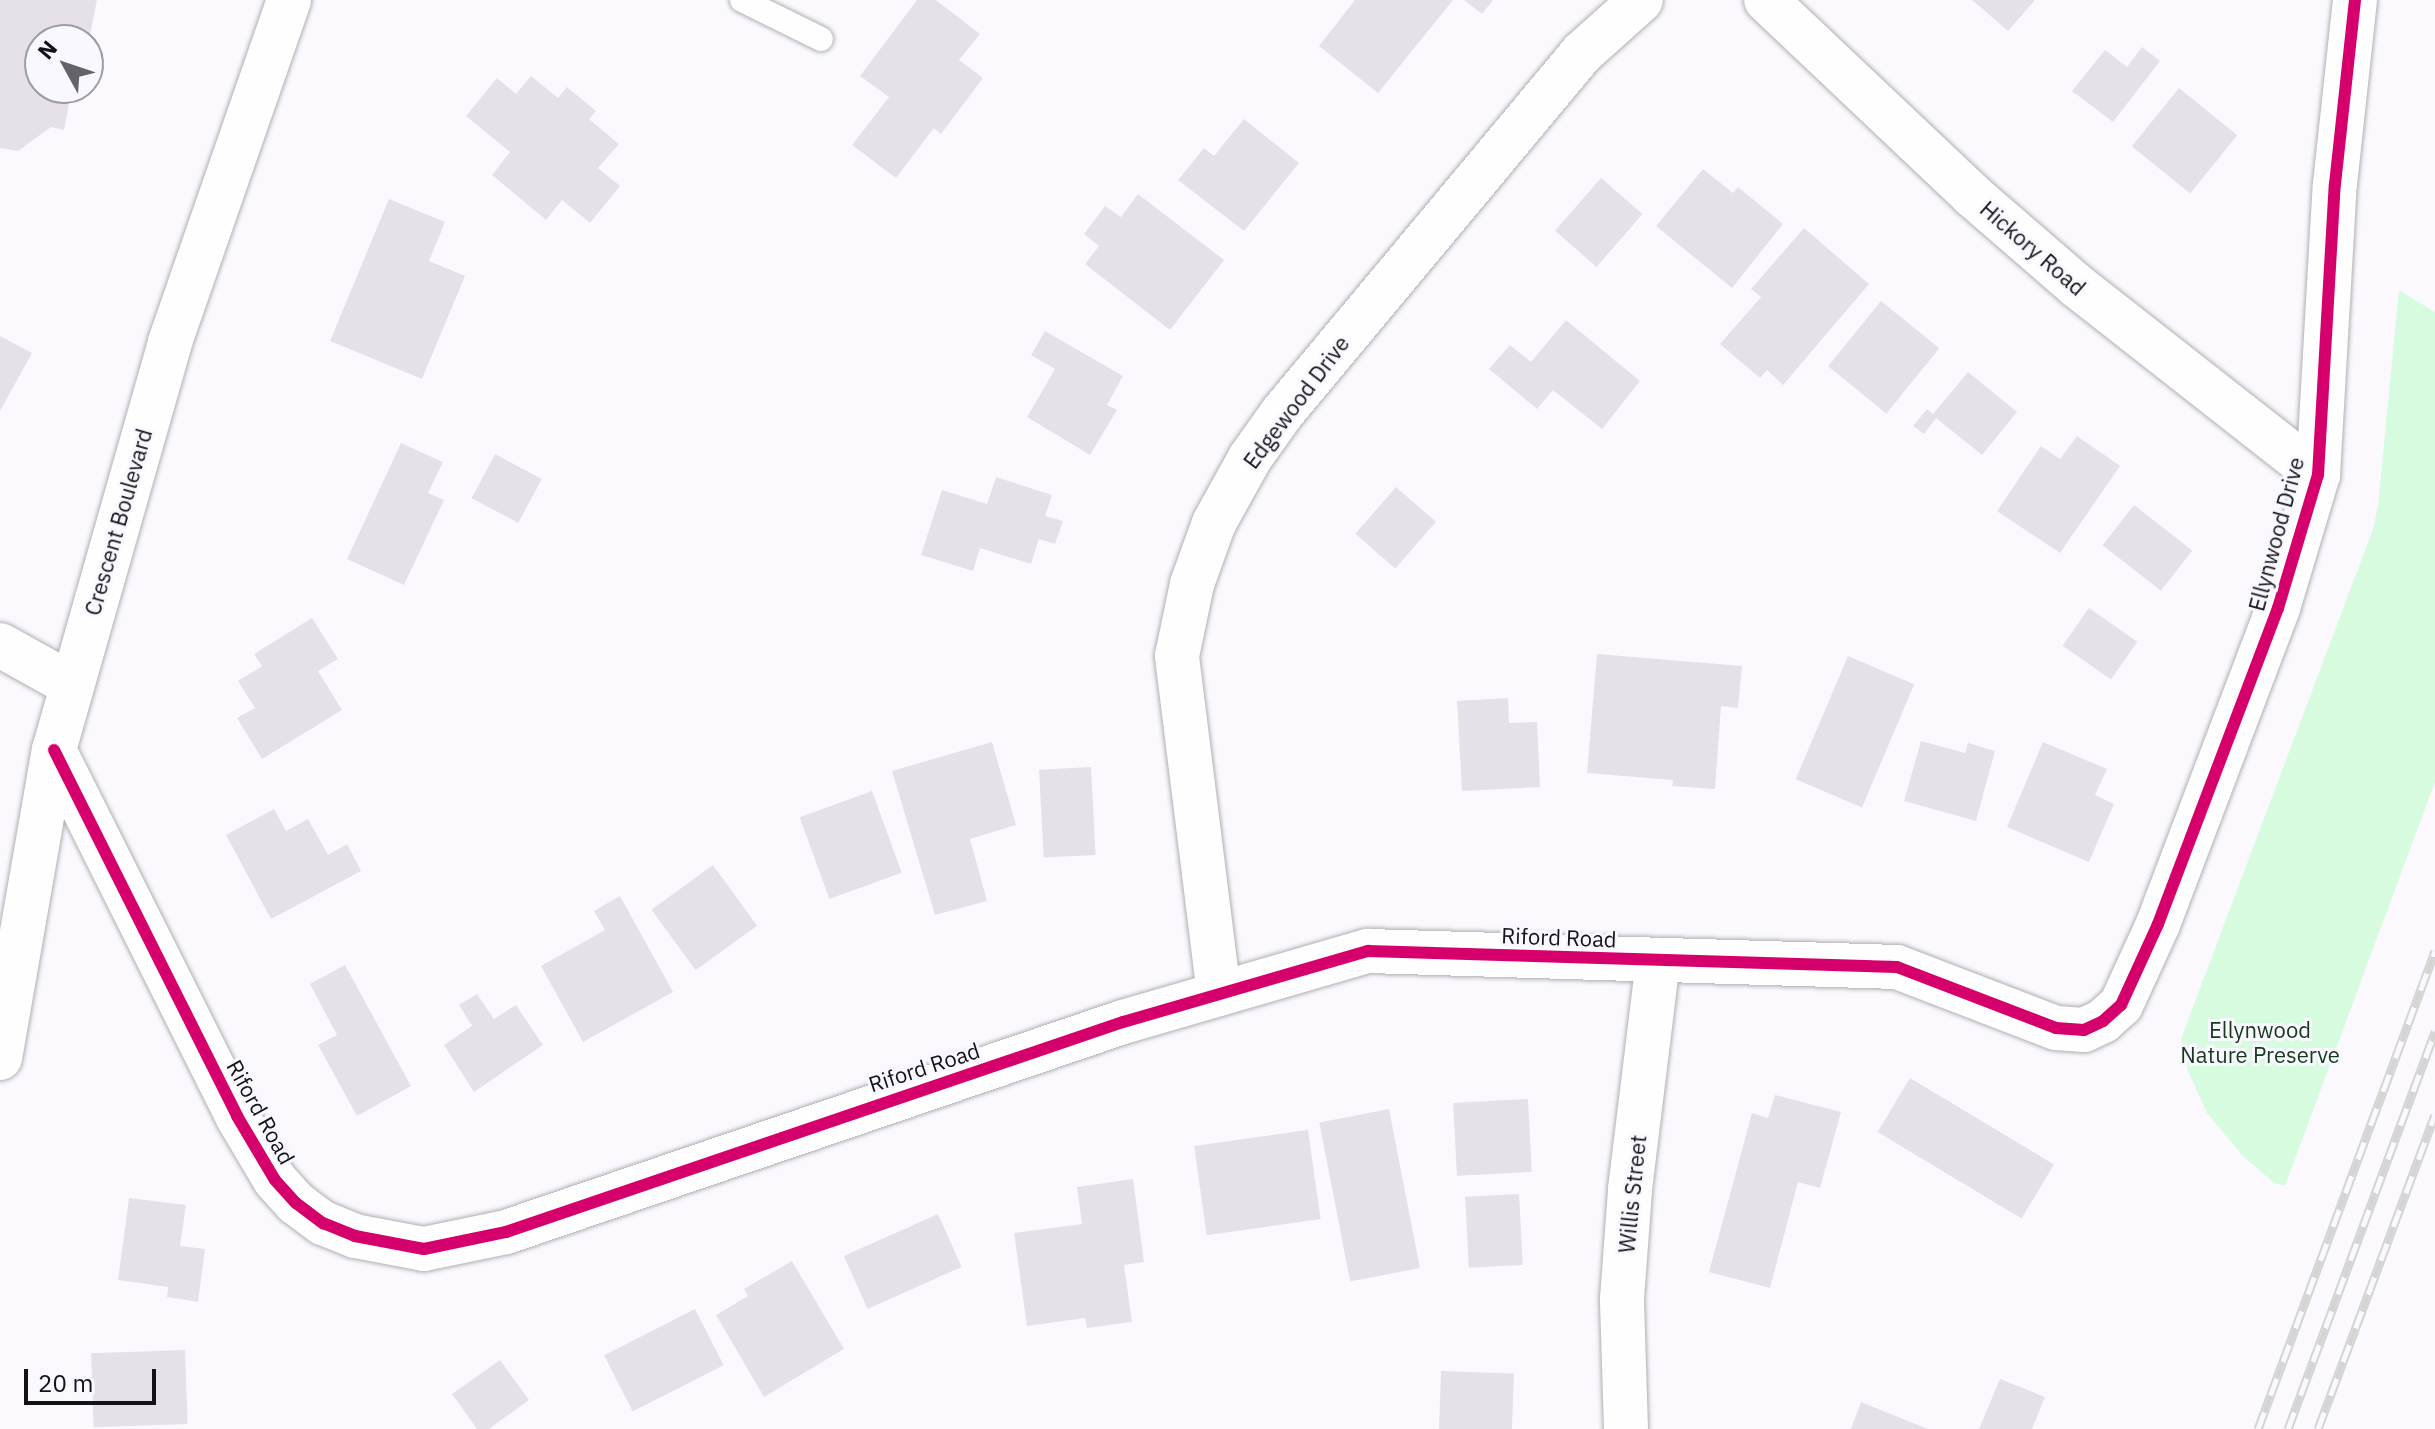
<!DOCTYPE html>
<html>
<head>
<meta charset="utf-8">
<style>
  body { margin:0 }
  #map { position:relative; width:2435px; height:1429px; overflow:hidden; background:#fbf9fe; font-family:"IBM Plex Sans",sans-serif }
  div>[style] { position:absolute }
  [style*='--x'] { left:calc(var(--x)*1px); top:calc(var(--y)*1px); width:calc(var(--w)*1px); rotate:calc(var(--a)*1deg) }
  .green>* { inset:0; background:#d7fbde }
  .building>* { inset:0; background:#e6e1e9; transform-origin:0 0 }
  .roads { filter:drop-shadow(0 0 2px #b0afb3) drop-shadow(0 0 2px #b0afb3) }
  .lane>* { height:24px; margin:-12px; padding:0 12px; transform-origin:12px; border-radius:12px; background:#fefeff }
  .street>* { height:44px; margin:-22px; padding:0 22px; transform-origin:22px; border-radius:22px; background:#fefeff }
  .secondary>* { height:44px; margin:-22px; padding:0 22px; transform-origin:22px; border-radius:22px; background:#fefeff }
  .rail>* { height:9px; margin-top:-4.5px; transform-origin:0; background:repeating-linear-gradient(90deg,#faf8ff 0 18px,#d4d4d4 0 36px); box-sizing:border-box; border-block:2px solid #d4d4d4 }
  .cycleway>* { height:12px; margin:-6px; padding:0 6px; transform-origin:6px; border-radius:6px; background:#d6006c }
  span { translate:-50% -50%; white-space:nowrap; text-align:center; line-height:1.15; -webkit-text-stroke:6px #faf8ff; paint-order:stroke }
  .street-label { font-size:22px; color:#131215 }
  .park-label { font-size:22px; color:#16391d }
  .north { position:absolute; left:24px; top:24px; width:80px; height:80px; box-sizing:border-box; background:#faf8ff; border:2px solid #9e9ca1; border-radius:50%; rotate:310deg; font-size:22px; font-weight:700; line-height:32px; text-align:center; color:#131215 }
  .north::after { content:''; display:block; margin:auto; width:28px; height:36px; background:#646367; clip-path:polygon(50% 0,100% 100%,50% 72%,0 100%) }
  .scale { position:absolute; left:24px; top:1369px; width:132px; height:36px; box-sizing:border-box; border:4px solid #131215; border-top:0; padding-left:10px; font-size:24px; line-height:28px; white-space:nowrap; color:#131215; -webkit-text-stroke:6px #faf8ff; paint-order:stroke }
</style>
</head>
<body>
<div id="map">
  <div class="green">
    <div style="clip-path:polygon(2399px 290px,2435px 312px,2435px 782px,2285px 1186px,2274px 1183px,2244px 1157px,2207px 1113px,2188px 1071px,2181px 1039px,2373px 529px,2378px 506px)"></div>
  </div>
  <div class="building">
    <div style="clip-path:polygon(0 0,97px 0,89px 40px,40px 40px,40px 88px,79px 88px,70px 99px,64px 130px,51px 127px,18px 151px,0 148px)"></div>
    <div style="clip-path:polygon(917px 0,936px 0,980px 34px,959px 60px,983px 78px,941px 134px,934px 128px,896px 178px,852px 145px,889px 97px,860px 76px)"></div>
    <div style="clip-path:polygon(1355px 0,1453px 0,1378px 93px,1319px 46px)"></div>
    <div style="clip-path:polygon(1464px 0,1493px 0,1482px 14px)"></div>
    <div style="clip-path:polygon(1972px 0,2035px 0,2008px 31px)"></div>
    <div style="clip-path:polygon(2142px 47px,2160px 61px,2113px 122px,2072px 91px,2105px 50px,2127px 67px)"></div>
    <div style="clip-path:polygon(531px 76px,558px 98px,567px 87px,596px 111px,589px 119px,619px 144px,598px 168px,620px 186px,590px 223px,562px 200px,546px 220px,492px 175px,510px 152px,466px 116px,497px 78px,516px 94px)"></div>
    <div style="left:2179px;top:88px;width:75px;height:75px;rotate:39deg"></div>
    <div style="clip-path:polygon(1244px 119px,1299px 163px,1244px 231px,1178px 180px,1204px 148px,1214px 156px)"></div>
    <div style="clip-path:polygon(1703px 169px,1733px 193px,1738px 187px,1783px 224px,1732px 288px,1656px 226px)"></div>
    <div style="left:1601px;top:178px;width:55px;height:70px;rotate:41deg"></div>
    <div style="clip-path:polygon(1138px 194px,1224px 260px,1170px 330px,1085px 264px,1099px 246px,1084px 234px,1105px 206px,1121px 217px)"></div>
    <div style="clip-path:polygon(389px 199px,445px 222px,429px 261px,465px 276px,422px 379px,330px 341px)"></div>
    <div style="clip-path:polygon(1804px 228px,1869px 284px,1783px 385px,1767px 370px,1760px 378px,1720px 344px,1761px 297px,1751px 289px)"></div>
    <div style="left:1881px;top:301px;width:75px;height:84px;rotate:39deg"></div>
    <div style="clip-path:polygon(1566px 320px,1640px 381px,1602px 429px,1553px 390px,1537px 409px,1489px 369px,1510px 345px,1531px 362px)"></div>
    <div style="clip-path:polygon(1045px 331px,1123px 376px,1107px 405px,1117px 410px,1090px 455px,1027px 417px,1055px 369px,1031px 355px)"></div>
    <div style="clip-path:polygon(0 336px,32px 353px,0 411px)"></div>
    <div style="clip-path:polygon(1968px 372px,2017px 412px,1982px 455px,1936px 418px,1924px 434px,1913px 426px,1927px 409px,1933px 414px)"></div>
    <div style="clip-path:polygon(2077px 436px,2120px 466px,2060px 553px,1997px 511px,2041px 446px,2060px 459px)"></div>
    <div style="clip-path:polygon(401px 443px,443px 462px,428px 493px,444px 500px,404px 585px,347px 559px)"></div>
    <div style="left:495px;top:454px;width:53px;height:50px;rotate:28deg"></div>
    <div style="clip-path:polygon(996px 477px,1052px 495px,1045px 516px,1063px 521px,1055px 544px,1039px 539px,1031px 564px,980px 548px,973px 571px,921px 555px,942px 490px,987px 504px)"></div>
    <div style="left:1396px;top:487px;width:53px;height:62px;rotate:41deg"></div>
    <div style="left:2134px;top:505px;width:74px;height:51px;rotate:38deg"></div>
    <div style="left:2089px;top:608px;width:59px;height:46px;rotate:35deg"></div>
    <div style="clip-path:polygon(312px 618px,338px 659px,318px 671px,342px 710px,262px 759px,237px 718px,255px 708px,238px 681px,262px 666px,254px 654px)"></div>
    <div style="clip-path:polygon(1597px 654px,1742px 666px,1738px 708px,1721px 706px,1715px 789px,1672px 786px,1673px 780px,1587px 773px)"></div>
    <div style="left:1848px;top:656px;width:72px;height:134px;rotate:23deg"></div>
    <div style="clip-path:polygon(1508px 698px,1509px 723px,1537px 722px,1540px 787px,1462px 791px,1457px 701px)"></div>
    <div style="clip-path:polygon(1921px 741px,1965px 753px,1968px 743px,1995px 751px,1976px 821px,1904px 801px)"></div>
    <div style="clip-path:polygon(992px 742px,1016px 825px,970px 839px,987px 901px,935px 915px,892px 771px)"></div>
    <div style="clip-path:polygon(2043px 742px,2107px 769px,2095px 795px,2114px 804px,2089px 862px,2007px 827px)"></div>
    <div style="left:1091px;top:767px;width:88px;height:52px;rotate:87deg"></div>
    <div style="left:872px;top:791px;width:87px;height:77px;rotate:70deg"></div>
    <div style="clip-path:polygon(274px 809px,286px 831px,308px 819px,328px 855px,347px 844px,361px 871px,271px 919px,226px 835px)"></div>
    <div style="left:713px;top:865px;width:75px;height:76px;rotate:54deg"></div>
    <div style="clip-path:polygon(620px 896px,673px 992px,583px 1042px,541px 966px,605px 930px,594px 911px)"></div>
    <div style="clip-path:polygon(345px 965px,411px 1086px,357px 1116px,318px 1045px,337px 1035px,310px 984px)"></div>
    <div style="clip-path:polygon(477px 994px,494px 1019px,516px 1005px,543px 1045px,474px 1092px,444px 1045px,472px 1026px,459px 1005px)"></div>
    <div style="left:1910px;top:1078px;width:168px;height:63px;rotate:31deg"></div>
    <div style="clip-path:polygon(1775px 1095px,1841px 1112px,1820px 1188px,1798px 1182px,1770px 1288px,1709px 1272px,1752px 1113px,1768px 1118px)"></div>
    <div style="left:1528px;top:1099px;width:73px;height:75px;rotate:87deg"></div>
    <div style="left:1389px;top:1109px;width:162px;height:71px;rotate:79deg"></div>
    <div style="left:1308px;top:1130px;width:90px;height:115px;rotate:82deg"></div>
    <div style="clip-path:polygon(1133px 1179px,1144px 1262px,1124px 1265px,1132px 1322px,1087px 1328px,1085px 1318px,1027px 1326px,1014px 1233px,1082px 1224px,1077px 1187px)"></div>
    <div style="left:1519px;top:1194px;width:71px;height:54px;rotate:87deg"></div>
    <div style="clip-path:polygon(129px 1198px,186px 1205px,180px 1246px,205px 1249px,198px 1302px,167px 1297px,168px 1287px,118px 1280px)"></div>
    <div style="left:938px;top:1214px;width:58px;height:103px;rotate:66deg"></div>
    <div style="clip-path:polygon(792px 1261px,844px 1349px,764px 1397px,716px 1315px,748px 1296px,744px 1289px)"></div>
    <div style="left:695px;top:1309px;width:63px;height:102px;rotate:63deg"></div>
    <div style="left:185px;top:1350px;width:74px;height:94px;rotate:88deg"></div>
    <div style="clip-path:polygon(500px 1360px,529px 1400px,489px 1429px,477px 1429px,452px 1394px)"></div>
    <div style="left:1441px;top:1371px;width:73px;height:58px;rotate:2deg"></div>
    <div style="clip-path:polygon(2000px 1379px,2045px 1397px,2032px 1429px,1979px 1429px)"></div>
    <div style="clip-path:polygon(1861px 1402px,1928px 1429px,1851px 1429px)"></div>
  </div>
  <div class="roads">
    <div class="lane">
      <div style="--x:742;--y:0;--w:88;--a:26.3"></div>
    </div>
    <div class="street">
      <div style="--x:1766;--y:0;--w:284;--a:43.4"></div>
      <div style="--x:1972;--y:195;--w:139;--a:40.9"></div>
      <div style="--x:2077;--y:286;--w:306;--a:38.1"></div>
      <div style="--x:0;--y:645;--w:82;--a:29.1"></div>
      <div style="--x:54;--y:750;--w:409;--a:63.4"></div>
      <div style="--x:237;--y:1116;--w:74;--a:59.3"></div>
      <div style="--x:275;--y:1180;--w:31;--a:48"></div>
      <div style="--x:296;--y:1203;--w:34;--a:37"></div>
      <div style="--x:323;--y:1223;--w:35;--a:22"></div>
      <div style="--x:355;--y:1236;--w:70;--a:10.7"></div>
      <div style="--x:424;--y:1249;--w:84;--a:-11.7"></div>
      <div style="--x:506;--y:1232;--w:652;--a:-18.8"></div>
      <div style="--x:1123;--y:1022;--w:255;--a:-16.2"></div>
      <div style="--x:1368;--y:951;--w:529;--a:1.73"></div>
      <div style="--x:1897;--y:967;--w:170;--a:21"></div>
      <div style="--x:2056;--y:1028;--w:28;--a:4"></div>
      <div style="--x:2084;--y:1030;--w:21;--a:-25"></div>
      <div style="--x:2103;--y:1021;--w:24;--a:-42"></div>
      <div style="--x:2121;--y:1005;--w:89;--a:-65.4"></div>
      <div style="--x:2158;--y:924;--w:338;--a:-69.2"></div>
      <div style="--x:2278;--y:608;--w:139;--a:-73.3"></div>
      <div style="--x:2318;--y:475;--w:291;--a:-86.7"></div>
      <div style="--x:2335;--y:184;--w:185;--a:-83.8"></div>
      <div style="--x:1219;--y:994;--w:341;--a:-97.1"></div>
      <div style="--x:1177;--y:656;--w:74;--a:-78.2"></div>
      <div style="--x:1192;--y:584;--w:65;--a:-70.2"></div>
      <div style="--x:1214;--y:523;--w:74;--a:-61"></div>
      <div style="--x:1250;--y:458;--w:55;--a:-54.6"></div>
      <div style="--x:1282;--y:413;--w:469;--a:-50.2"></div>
      <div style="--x:1582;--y:53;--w:79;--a:-41.9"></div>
      <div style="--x:1626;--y:1429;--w:130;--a:-91.8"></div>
      <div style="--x:1622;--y:1299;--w:110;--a:-85.8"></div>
      <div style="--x:1630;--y:1189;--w:231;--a:-83"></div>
    </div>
    <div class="secondary">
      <div style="--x:0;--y:1058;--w:313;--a:-80.1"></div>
      <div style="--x:54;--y:750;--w:424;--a:-74.1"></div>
      <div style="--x:170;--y:342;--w:362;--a:-70.8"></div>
    </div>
  </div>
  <div class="rail">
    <div style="--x:2258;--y:1429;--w:510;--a:-69.68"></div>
    <div style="--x:2288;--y:1429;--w:424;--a:-69.7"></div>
    <div style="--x:2318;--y:1429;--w:335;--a:-69.6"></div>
  </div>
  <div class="cycleway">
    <div style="--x:54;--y:750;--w:409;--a:63.4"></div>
    <div style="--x:237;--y:1116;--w:74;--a:59.3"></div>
    <div style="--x:275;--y:1180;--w:31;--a:48"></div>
    <div style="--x:296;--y:1203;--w:34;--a:37"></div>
    <div style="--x:323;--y:1223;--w:35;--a:22"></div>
    <div style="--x:355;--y:1236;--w:70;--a:10.7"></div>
    <div style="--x:424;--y:1249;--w:84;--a:-11.7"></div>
    <div style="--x:506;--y:1232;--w:652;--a:-18.8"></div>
    <div style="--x:1123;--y:1022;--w:255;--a:-16.2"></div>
    <div style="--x:1368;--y:951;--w:529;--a:1.73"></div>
    <div style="--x:1897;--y:967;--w:170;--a:21"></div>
    <div style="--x:2056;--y:1028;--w:28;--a:4"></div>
    <div style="--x:2084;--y:1030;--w:21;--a:-25"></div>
    <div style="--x:2103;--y:1021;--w:24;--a:-42"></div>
    <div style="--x:2121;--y:1005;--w:89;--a:-65.4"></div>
    <div style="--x:2158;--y:924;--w:338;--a:-69.2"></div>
    <div style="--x:2278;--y:608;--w:139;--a:-73.3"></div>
    <div style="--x:2318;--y:475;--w:291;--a:-86.7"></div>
    <div style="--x:2335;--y:184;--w:185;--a:-83.8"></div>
  </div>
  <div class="street-label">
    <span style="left:2033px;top:248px;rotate:41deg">Hickory Road</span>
    <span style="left:1296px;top:402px;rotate:-53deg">Edgewood Drive</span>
    <span style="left:118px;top:522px;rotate:-74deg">Crescent Boulevard</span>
    <span style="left:2276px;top:534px;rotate:-75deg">Ellynwood Drive</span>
    <span style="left:1559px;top:937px;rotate:2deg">Riford Road</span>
    <span style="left:924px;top:1067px;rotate:-18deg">Riford Road</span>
    <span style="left:261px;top:1112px;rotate:61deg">Riford Road</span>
    <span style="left:1632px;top:1194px;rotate:-84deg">Willis Street</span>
  </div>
  <div class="park-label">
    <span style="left:2260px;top:1042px">Ellynwood<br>Nature Preserve</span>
  </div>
  <div class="north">N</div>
  <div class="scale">20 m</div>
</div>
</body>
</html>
